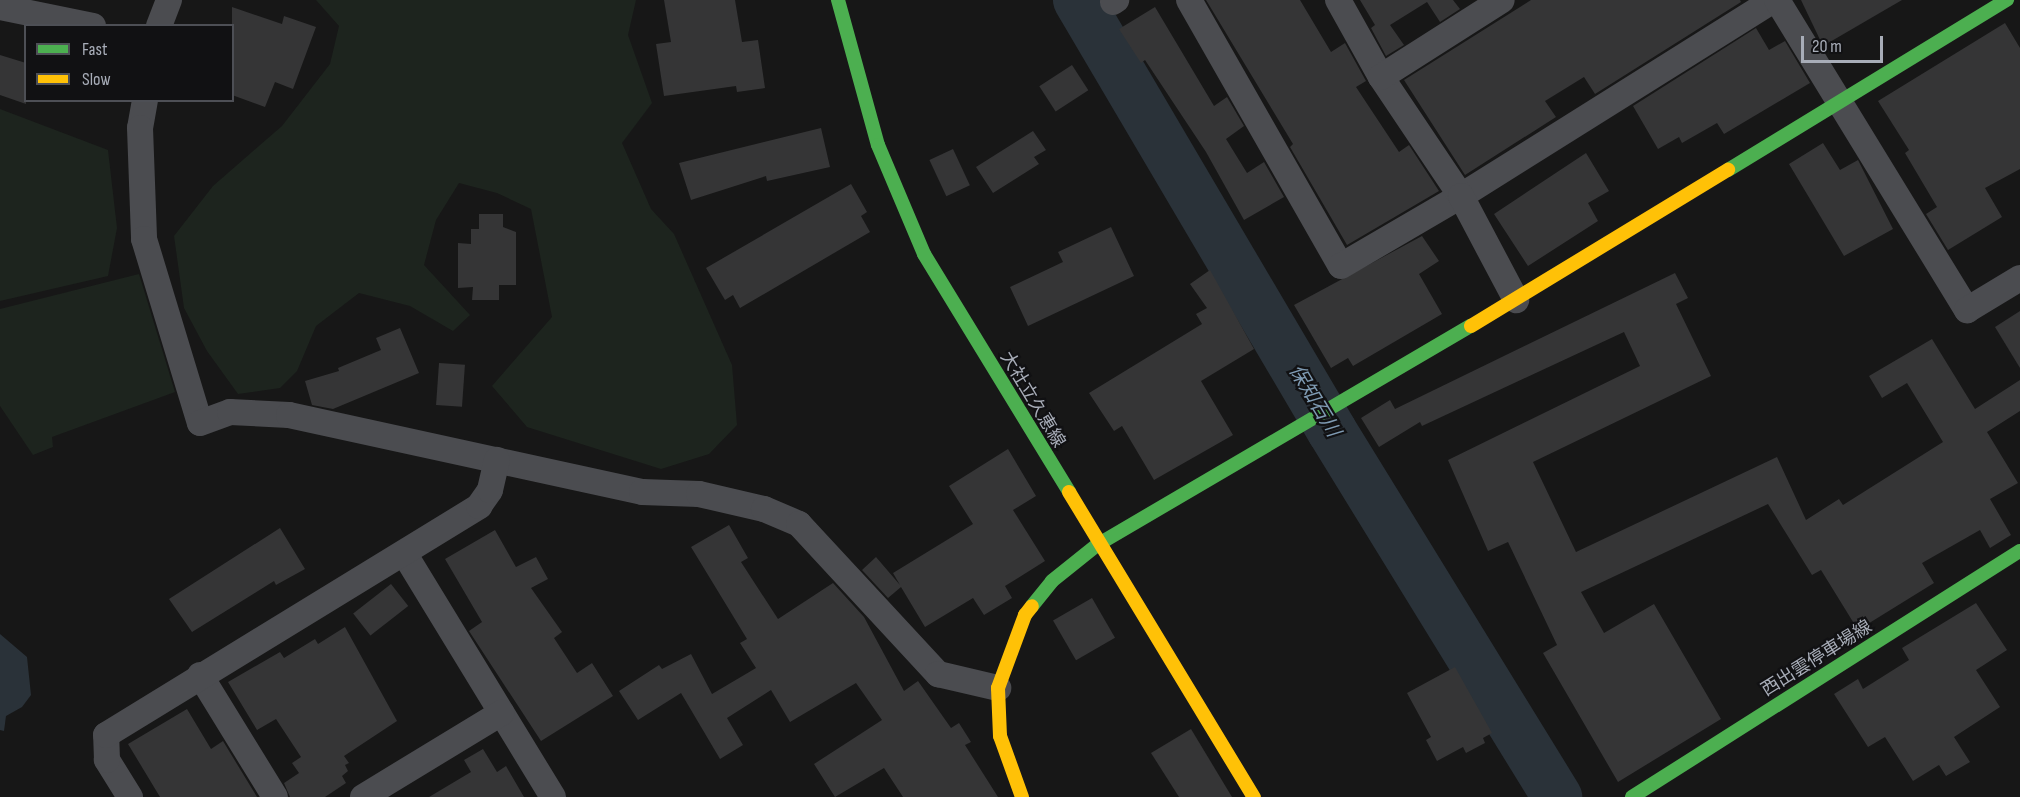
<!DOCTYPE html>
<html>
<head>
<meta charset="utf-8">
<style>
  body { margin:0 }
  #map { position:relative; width:2020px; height:797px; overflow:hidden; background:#171717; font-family:"Sofia Sans Condensed","Noto Sans JP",sans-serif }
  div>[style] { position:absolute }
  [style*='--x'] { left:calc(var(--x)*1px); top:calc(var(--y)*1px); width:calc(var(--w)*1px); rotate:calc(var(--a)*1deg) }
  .green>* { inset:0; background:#1d241e }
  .water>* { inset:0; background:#2a3239 }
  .river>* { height:50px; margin:-25px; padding:0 25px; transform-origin:25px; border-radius:25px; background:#2a3239 }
  .building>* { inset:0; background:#353536; transform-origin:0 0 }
  .street>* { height:26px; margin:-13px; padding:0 13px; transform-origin:13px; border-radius:13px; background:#4b4c50 }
  .fast>* { height:14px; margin:-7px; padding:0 7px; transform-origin:7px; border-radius:7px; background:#4caf50 }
  .slow>* { height:14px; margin:-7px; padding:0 7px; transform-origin:7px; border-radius:7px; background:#ffc107 }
  span { translate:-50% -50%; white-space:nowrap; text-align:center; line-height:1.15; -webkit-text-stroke:4.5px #111113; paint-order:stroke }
  .street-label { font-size:18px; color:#a8adb8 }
  .water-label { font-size:20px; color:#7f9bb3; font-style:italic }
  .legend { position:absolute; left:24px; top:24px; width:210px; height:78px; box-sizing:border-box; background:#111113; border:2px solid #4d4f55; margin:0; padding:8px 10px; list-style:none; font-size:18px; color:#a8adb8 }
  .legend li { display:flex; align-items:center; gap:12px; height:30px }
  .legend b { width:30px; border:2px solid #4d4f55 }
  .scale { position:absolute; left:1801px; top:36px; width:82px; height:27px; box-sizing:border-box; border:3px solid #a8adb8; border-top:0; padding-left:8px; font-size:18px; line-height:21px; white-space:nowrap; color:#a8adb8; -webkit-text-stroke:4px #111113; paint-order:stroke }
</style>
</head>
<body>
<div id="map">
  <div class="green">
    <div style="clip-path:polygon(316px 0,636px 0,628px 35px,652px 103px,622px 143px,651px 209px,674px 234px,732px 365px,737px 425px,709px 454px,661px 469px,527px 427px,492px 386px,552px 317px,531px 209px,497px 193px,459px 183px,436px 220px,424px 265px,470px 315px,453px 331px,410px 306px,359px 293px,316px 326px,297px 371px,280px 388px,238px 394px,207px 351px,184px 308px,174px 236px,213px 186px,282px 126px,330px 64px,339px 26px)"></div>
    <div style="clip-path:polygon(0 109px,108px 150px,117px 228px,108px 276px,0 301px)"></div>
    <div style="clip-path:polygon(139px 274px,175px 392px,52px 437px,53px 447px,33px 455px,0 406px,0 309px)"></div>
  </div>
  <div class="water">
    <div style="clip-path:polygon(0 634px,27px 657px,31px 695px,22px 707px,6px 716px,4px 731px,0 730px)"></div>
  </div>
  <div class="river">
    <div style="--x:1078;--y:0;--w:500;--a:59.49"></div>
    <div style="--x:1332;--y:431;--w:430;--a:58.4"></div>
  </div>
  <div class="building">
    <div style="clip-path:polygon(664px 0,735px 0,742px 42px,758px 40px,765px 88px,737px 92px,736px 86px,664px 96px,656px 44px,671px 42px)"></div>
    <div style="clip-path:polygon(1206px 0,1300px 0,1331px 52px,1345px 43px,1366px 81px,1356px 87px,1399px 152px,1409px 145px,1439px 191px,1347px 245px,1290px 147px,1293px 144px)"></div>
    <div style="clip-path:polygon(1360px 0,1453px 0,1460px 9px,1440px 22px,1427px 2px,1390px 25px,1404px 45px,1386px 56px,1371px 28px,1375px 25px)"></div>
    <div style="clip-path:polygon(1531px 0,1740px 0,1741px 2px,1595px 94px,1584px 77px,1545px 101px,1556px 117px,1465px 175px,1404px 80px)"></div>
    <div style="clip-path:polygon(1801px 0,1902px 0,1823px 46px)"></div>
    <div style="clip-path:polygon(232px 7px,282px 24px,284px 16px,316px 27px,293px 89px,275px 82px,265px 107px,232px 95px)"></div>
    <div style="clip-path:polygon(1155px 7px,1214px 106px,1227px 97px,1244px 126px,1226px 139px,1247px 173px,1264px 162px,1284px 197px,1244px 220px,1206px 152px,1145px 60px,1141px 63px,1119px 29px)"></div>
    <div style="clip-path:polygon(2005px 23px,2020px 48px,2020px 169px,1985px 188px,2002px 217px,1948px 250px,1926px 214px,1937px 207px,1905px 153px,1909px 150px,1878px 101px)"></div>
    <div style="clip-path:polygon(1756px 28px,1769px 50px,1785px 41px,1810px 83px,1724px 134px,1717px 123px,1682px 143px,1679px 137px,1658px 149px,1633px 106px)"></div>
    <div style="clip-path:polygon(0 55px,26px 63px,26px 104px,0 95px)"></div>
    <div style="left:1072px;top:65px;width:30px;height:39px;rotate:57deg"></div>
    <div style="clip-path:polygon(821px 128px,830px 167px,767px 181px,766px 176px,691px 200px,679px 163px)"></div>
    <div style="clip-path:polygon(1033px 131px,1046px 150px,1034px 157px,1039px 164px,993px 193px,976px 167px)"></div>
    <div style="clip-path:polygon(1823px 143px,1840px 170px,1858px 160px,1893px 229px,1844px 256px,1789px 164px)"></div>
    <div style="left:953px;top:149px;width:40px;height:26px;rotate:65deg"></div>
    <div style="clip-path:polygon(1586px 153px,1609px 191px,1588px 203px,1598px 221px,1528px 266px,1494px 214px)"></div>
    <div style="clip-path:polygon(851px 184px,867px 212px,861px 216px,870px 232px,740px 308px,733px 295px,725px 300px,706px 268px)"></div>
    <div style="clip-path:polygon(479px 214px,503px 214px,503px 227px,516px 232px,516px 285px,499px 285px,499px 300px,472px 300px,473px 287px,458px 288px,458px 243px,471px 244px,471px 229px,479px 229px)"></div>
    <div style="clip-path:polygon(1111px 227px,1134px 276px,1028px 326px,1010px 287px,1063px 262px,1058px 252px)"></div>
    <div style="clip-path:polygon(1422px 236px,1439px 261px,1419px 274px,1442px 314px,1353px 366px,1348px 358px,1331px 368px,1294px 305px)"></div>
    <div style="clip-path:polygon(1210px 270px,1254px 349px,1201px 381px,1233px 435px,1154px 480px,1122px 426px,1114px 431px,1089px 393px,1202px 324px,1196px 314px,1207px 308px,1190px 284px)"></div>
    <div style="clip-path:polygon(1675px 273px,1688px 298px,1676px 304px,1711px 376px,1533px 462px,1576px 552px,1777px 457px,1806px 520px,1839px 499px,1843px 505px,1943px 442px,1907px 383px,1882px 398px,1869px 376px,1932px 339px,1975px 409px,2020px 380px,2020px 411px,1987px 432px,2018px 483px,1990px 499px,2011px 535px,1990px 548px,1980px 530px,1922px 563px,1934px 583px,1858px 630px,1821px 570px,1812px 575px,1768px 504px,1581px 592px,1604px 633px,1654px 604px,1721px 719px,1618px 782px,1543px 653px,1557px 645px,1508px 542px,1488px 551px,1448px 460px,1640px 366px,1624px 332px,1422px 426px,1420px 422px,1379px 447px,1361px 418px,1390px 400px,1395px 409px)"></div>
    <div style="clip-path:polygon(2020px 311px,2020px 368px,1995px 327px)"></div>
    <div style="clip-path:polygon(400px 328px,419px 373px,333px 409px,312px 405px,305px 381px,339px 371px,338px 368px,381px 350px,376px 338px)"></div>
    <div style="left:439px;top:363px;width:26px;height:42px;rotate:4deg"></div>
    <div style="clip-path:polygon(1008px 449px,1036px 496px,1013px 510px,1045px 561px,1005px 586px,1012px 598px,984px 615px,973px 598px,925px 627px,901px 587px,888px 598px,862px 570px,876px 557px,900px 585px,893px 573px,973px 524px,949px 486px)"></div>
    <div style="clip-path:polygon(729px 525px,748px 558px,741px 562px,778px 619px,833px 583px,864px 617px,904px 691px,918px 681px,951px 728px,959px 723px,971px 742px,965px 745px,998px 797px,903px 797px,884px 768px,835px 797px,814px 764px,882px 720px,856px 683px,790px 722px,771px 690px,727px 718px,743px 745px,720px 759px,681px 693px,638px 720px,619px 691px,659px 665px,662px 669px,691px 654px,712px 694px,756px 668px,740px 643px,747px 639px,691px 547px)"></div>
    <div style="clip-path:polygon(280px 528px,305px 569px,276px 585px,274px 581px,192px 632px,169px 599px)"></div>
    <div style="clip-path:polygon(495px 530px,516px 567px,536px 557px,548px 579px,531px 588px,562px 632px,554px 638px,577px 673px,592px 663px,613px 696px,541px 741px,469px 631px,482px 622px,445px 559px)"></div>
    <div style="left:391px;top:584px;width:28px;height:48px;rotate:52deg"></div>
    <div style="left:1092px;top:598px;width:46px;height:45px;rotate:60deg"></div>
    <div style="clip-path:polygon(1976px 603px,2007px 650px,1976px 670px,2000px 707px,1954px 737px,1970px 762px,1946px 776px,1939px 765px,1913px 781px,1885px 737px,1868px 747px,1834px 694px,1858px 679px,1863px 689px,1909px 660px,1902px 648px)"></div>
    <div style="clip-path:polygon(345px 627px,397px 721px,344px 756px,349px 763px,345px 765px,348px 771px,342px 776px,346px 783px,325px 797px,290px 797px,284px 783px,299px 773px,292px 763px,301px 757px,276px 719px,257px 730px,228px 682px,280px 652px,284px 658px,315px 639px,318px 644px)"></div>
    <div style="clip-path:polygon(1455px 667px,1492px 733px,1483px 738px,1485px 743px,1466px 753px,1463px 747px,1437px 761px,1426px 740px,1431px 737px,1407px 693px)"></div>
    <div style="clip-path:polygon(187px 709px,211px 749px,223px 741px,257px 797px,160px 797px,128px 744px)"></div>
    <div style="clip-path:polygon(1191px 729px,1232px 797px,1179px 797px,1151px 753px)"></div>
    <div style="clip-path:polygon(483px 749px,497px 772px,506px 766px,524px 797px,429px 797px,471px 772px,464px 760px)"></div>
  </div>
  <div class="street">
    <div style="--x:1189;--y:0;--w:306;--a:60.3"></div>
    <div style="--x:1341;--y:266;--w:139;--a:-30.3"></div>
    <div style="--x:1461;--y:196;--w:368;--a:-32.1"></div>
    <div style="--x:1338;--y:0;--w:88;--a:60.8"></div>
    <div style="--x:1381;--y:77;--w:143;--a:56.1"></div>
    <div style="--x:1461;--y:196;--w:118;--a:62.1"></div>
    <div style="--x:1777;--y:0;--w:364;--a:58.5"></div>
    <div style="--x:1967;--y:310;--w:62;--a:-31.1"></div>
    <div style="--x:1113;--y:2;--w:4;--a:-34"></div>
    <div style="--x:0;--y:7;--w:95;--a:11.5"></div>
    <div style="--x:159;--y:26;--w:28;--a:-69"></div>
    <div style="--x:1381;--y:77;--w:143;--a:-32.5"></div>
    <div style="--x:145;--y:100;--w:28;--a:100"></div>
    <div style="--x:140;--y:128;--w:111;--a:87.9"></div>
    <div style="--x:144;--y:239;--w:192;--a:73.1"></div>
    <div style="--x:200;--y:423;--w:32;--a:-20"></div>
    <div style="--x:230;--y:412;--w:59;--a:2.9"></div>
    <div style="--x:289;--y:415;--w:361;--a:12.3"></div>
    <div style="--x:642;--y:492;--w:57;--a:2"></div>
    <div style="--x:699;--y:494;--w:67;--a:13"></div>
    <div style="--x:764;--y:509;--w:38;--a:23"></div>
    <div style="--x:799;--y:524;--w:205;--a:47.2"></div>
    <div style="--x:938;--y:674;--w:62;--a:13.1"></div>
    <div style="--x:404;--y:553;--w:286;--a:58.6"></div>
    <div style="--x:200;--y:675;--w:143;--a:58.4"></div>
    <div style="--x:130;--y:797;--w:44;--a:-121.9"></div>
    <div style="--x:107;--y:760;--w:25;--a:-92"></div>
    <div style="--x:106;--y:735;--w:438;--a:-31.5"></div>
    <div style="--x:479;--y:506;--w:19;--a:-55"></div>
    <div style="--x:490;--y:490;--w:31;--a:-77"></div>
    <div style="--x:363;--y:797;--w:162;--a:-31.3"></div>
  </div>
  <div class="fast">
    <div style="--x:838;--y:0;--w:150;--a:74.6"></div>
    <div style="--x:878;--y:145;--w:118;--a:67.1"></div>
    <div style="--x:924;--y:254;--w:279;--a:58.6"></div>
    <div style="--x:1728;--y:170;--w:327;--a:-31.4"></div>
    <div style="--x:1032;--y:606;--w:32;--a:-51"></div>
    <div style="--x:1052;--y:581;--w:58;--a:-38.7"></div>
    <div style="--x:1097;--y:545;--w:433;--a:-30.4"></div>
    <div style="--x:1632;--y:797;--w:459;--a:-32.4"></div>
  </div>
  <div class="slow">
    <div style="--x:1471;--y:326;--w:301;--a:-31.3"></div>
    <div style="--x:1069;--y:492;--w:357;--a:58.8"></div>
    <div style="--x:1022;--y:797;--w:65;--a:-109.8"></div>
    <div style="--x:1000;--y:736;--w:48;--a:-92.4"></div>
    <div style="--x:998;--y:688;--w:78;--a:-69.7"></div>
    <div style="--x:1025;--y:615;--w:11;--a:-52"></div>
  </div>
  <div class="street-label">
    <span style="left:1032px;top:400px;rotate:59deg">大社立久恵線</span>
    <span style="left:1817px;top:659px;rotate:-32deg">西出雲停車場線</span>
  </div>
  <div class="water-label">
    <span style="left:1314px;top:401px;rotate:59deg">保知石川</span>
  </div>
  <ul class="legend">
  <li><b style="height:8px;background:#4caf50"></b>Fast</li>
  <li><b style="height:8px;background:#ffc107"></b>Slow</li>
  </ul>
  <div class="scale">20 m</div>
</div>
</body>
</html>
